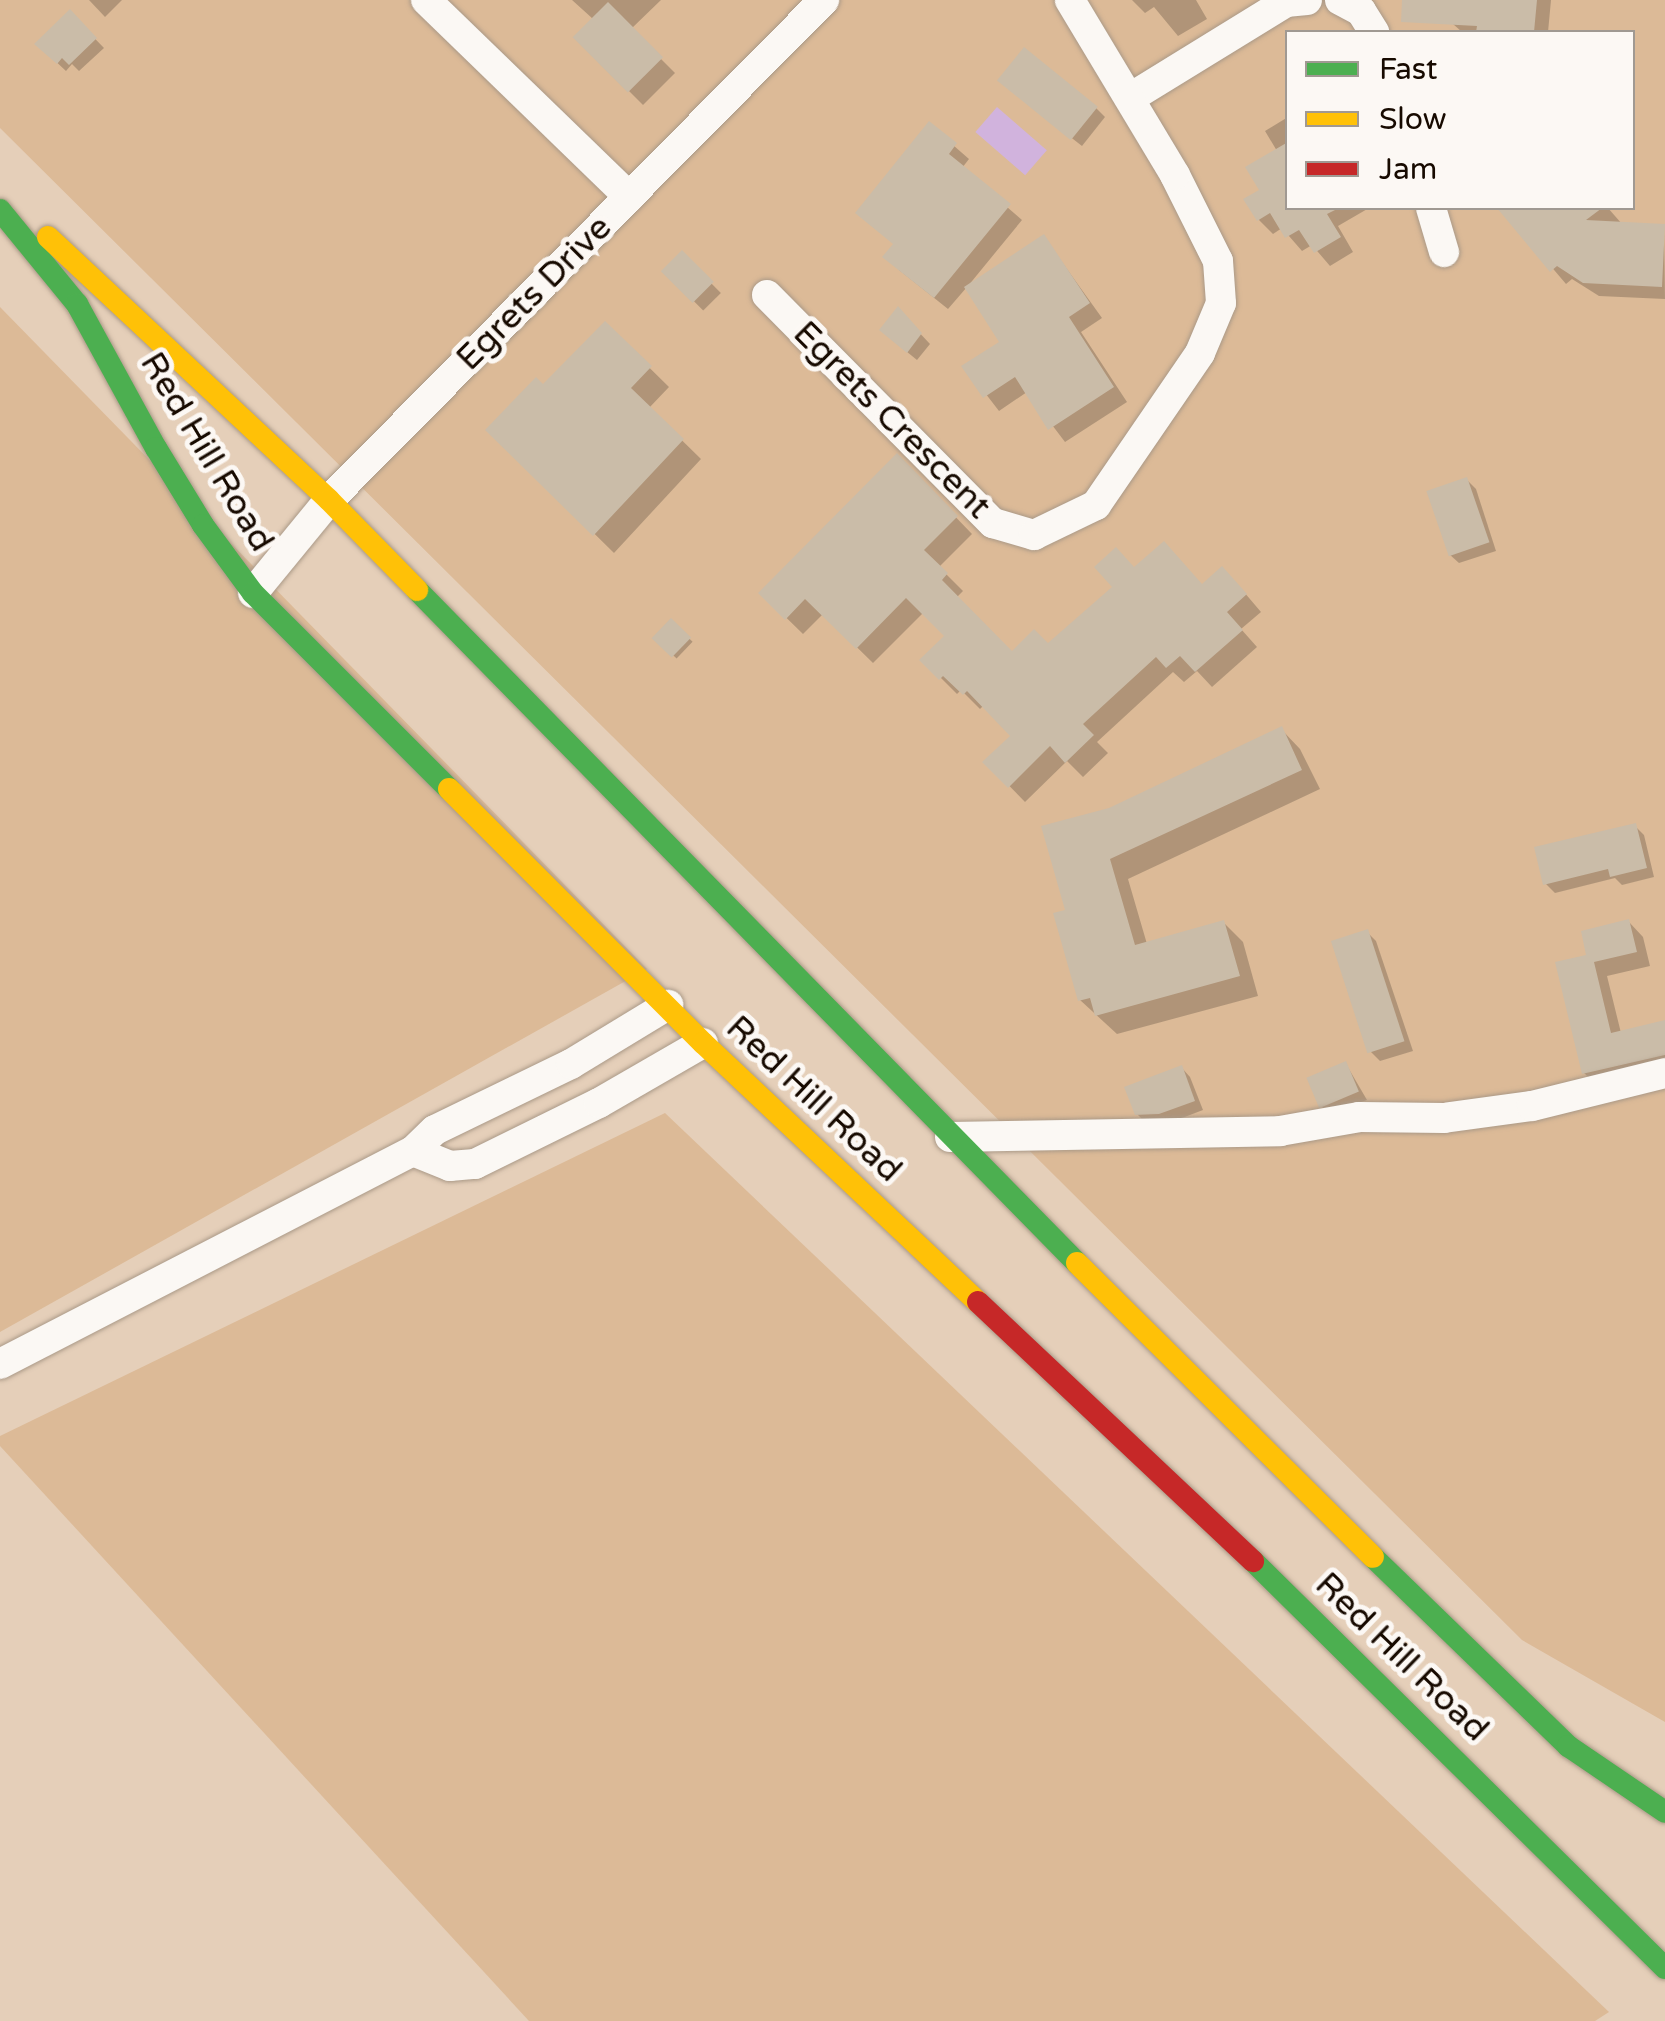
<!DOCTYPE html>
<html>
<head>
<meta charset="utf-8">
<style>
  body { margin:0 }
  #map { position:relative; width:1665px; height:2021px; overflow:hidden; background:#e5cfb9; font-family:"Varela Round",sans-serif }
  div>[style] { position:absolute }
  [style*='--x'] { left:calc(var(--x)*1px); top:calc(var(--y)*1px); width:calc(var(--w)*1px); rotate:calc(var(--a)*1deg) }
  .green>* { inset:0; background:#dcba97 }
  .water>* { inset:0; background:#d1b3dd; transform-origin:0 0 }
  .shadow>* { inset:0; background:#0003; transform-origin:0 0 }
  .building>* { inset:0; background:#cabca8; transform-origin:0 0 }
  .roads { filter:drop-shadow(0 0 2px #aa9987) drop-shadow(0 0 2px #aa9987) }
  .street>* { height:30px; margin:-15px; padding:0 15px; transform-origin:15px; border-radius:15px; background:#fbf8f4 }
  .fast>* { height:22px; margin:-11px; padding:0 11px; transform-origin:11px; border-radius:11px; background:#4caf50 }
  .slow>* { height:22px; margin:-11px; padding:0 11px; transform-origin:11px; border-radius:11px; background:#ffc107 }
  .jam>* { height:22px; margin:-11px; padding:0 11px; transform-origin:11px; border-radius:11px; background:#c62828 }
  span { translate:-50% -50%; white-space:nowrap; text-align:center; line-height:1.15; -webkit-text-stroke:10px #fcf8f4; paint-order:stroke }
  .street-label { font-size:35px; color:#170a00 }
  .legend { position:absolute; left:1285px; top:30px; width:350px; height:180px; box-sizing:border-box; background:#fcf8f4; border:2px solid #a09992; margin:0; padding:12px 18px; list-style:none; font-size:30px; color:#170a00 }
  .legend li { display:flex; align-items:center; gap:20px; height:50px }
  .legend b { width:50px; border:2px solid #a09992 }
</style>
</head>
<body>
<div id="map">
  <div class="green">
    <div style="clip-path:polygon(evenodd,0 0,1665px 0,1665px 1722px,1522px 1640px,0 128px,0 0,1288px 32px,1632px 32px,1632px 208px,1288px 208px,1288px 32px)"></div>
    <div style="clip-path:polygon(0 307px,647px 969px,0 1332px)"></div>
    <div style="clip-path:polygon(665px 1113px,1609px 2012px,1595px 2021px,529px 2021px,0 1446px,0 1436px)"></div>
  </div>
  <div class="water">
    <div style="left:997px;top:107px;width:66px;height:33px;rotate:41deg"></div>
  </div>
  <div class="shadow">
    <div style="clip-path:polygon(89px 0,122px 0,105px 17px)"></div>
    <div style="clip-path:polygon(572px 0,661px 0,631px 29px,675px 73px,643px 105px,575px 37px,593px 19px)"></div>
    <div style="clip-path:polygon(1132px 0,1196px 0,1207px 19px,1178px 36px,1154px 7px,1145px 13px)"></div>
    <div style="clip-path:polygon(1454px 0,1551px 0,1548px 32px,1462px 32px,1453px 24px)"></div>
    <div style="clip-path:polygon(70px 13px,104px 48px,79px 71px,72px 64px,66px 71px,37px 44px)"></div>
    <div style="clip-path:polygon(1009px 89px,1096px 108px,1105px 117px,1082px 146px)"></div>
    <div style="clip-path:polygon(1288px 117px,1288px 208px,1369px 208px,1338px 226px,1353px 252px,1330px 266px,1312px 245px,1302px 251px,1282px 228px,1273px 234px,1259px 220px,1262px 191px,1277px 151px,1265px 131px)"></div>
    <div style="clip-path:polygon(930px 125px,969px 159px,962px 168px,1022px 220px,968px 286px,1044px 237px,1102px 318px,1081px 332px,1127px 402px,1065px 442px,1027px 392px,999px 411px,965px 367px,1003px 342px,967px 287px,948px 309px,899px 270px,896px 245px)"></div>
    <div style="clip-path:polygon(1521px 208px,1608px 208px,1622px 224px,1664px 226px,1665px 299px,1599px 296px,1572px 279px,1566px 284px,1509px 217px)"></div>
    <div style="left:682px;top:254px;width:55px;height:25px;rotate:45deg"></div>
    <div style="clip-path:polygon(898px 310px,930px 344px,917px 360px,891px 339px)"></div>
    <div style="clip-path:polygon(605px 324px,669px 387px,649px 408px,701px 459px,614px 553px,489px 430px,543px 388px)"></div>
    <div style="clip-path:polygon(897px 456px,972px 534px,939px 567px,963px 591px,956px 598px,1012px 655px,1048px 646px,1135px 570px,1203px 586px,1238px 585px,1261px 612px,1241px 629px,1257px 647px,1212px 687px,1197px 671px,1184px 682px,1173px 672px,1097px 742px,1108px 753px,1083px 777px,1067px 761px,1025px 802px,986px 762px,1014px 736px,984px 705px,980px 709px,961px 690px,957px 694px,923px 660px,948px 636px,924px 612px,873px 663px,823px 614px,803px 634px,761px 593px)"></div>
    <div style="clip-path:polygon(1467px 480px,1476px 489px,1496px 551px,1459px 563px,1449px 554px)"></div>
    <div style="left:671px;top:621px;width:30px;height:23px;rotate:44deg"></div>
    <div style="clip-path:polygon(1281px 729px,1300px 749px,1320px 789px,1128px 879px,1147px 944px,1224px 923px,1243px 942px,1258px 996px,1117px 1034px,1080px 1000px,1068px 912px,1110px 810px)"></div>
    <div style="clip-path:polygon(1635px 826px,1644px 835px,1654px 877px,1622px 885px,1615px 878px,1555px 893px,1546px 884px)"></div>
    <div style="clip-path:polygon(1629px 922px,1643px 937px,1650px 966px,1607px 976px,1621px 1033px,1665px 1023px,1665px 1071px,1599px 1087px,1584px 1073px,1589px 957px)"></div>
    <div style="clip-path:polygon(1367px 932px,1376px 941px,1413px 1051px,1380px 1061px,1371px 1052px)"></div>
    <div style="clip-path:polygon(1346px 1064px,1367px 1100px,1328px 1113px,1319px 1104px)"></div>
    <div style="clip-path:polygon(1181px 1067px,1190px 1077px,1203px 1110px,1169px 1123px,1146px 1123px,1137px 1114px)"></div>
  </div>
  <div class="building">
    <div style="clip-path:polygon(1402px 0,1537px 0,1534px 32px,1476px 32px,1477px 26px,1401px 22px)"></div>
    <div style="left:608px;top:2px;width:78px;height:50px;rotate:45deg"></div>
    <div style="clip-path:polygon(70px 9px,97px 38px,69px 65px,62px 58px,57px 64px,34px 44px)"></div>
    <div style="left:1024px;top:47px;width:95px;height:43px;rotate:39deg"></div>
    <div style="clip-path:polygon(929px 121px,957px 143px,949px 154px,1011px 204px,934px 298px,882px 257px,893px 244px,855px 213px)"></div>
    <div style="clip-path:polygon(1288px 142px,1288px 208px,1339px 208px,1327px 214px,1341px 237px,1314px 253px,1299px 230px,1285px 238px,1270px 213px,1257px 221px,1243px 199px,1259px 190px,1245px 167px)"></div>
    <div style="clip-path:polygon(1497px 208px,1602px 208px,1586px 220px,1665px 224px,1662px 287px,1583px 283px,1557px 266px,1550px 272px)"></div>
    <div style="clip-path:polygon(1044px 234px,1090px 303px,1069px 317px,1114px 387px,1048px 430px,1015px 377px,983px 398px,961px 366px,999px 342px,964px 287px)"></div>
    <div style="left:682px;top:250px;width:45px;height:30px;rotate:45deg"></div>
    <div style="clip-path:polygon(898px 306px,922px 333px,907px 353px,879px 330px)"></div>
    <div style="clip-path:polygon(605px 321px,652px 366px,631px 388px,684px 439px,593px 536px,485px 430px,536px 377px,543px 384px)"></div>
    <div style="clip-path:polygon(897px 453px,958px 516px,924px 550px,948px 573px,942px 580px,1012px 651px,1034px 629px,1048px 643px,1112px 587px,1094px 567px,1116px 547px,1134px 567px,1164px 541px,1202px 584px,1222px 566px,1247px 594px,1227px 612px,1243px 630px,1195px 672px,1180px 656px,1166px 668px,1156px 657px,1083px 724px,1094px 735px,1065px 763px,1050px 746px,1008px 788px,982px 762px,1010px 736px,967px 691px,963px 695px,943px 676px,939px 680px,919px 660px,944px 636px,906px 598px,856px 649px,805px 599px,785px 620px,758px 593px)"></div>
    <div style="left:1467px;top:477px;width:69px;height:43px;rotate:71deg"></div>
    <div style="left:671px;top:618px;width:28px;height:28px;rotate:44deg"></div>
    <div style="clip-path:polygon(1282px 726px,1302px 770px,1110px 859px,1135px 945px,1224px 920px,1240px 976px,1095px 1016px,1090px 998px,1078px 1001px,1053px 913px,1065px 910px,1041px 826px,1109px 808px)"></div>
    <div style="clip-path:polygon(1636px 823px,1647px 868px,1610px 877px,1608px 869px,1543px 885px,1534px 847px)"></div>
    <div style="clip-path:polygon(1629px 919px,1637px 952px,1594px 962px,1611px 1033px,1665px 1020px,1665px 1055px,1582px 1074px,1555px 962px,1586px 955px,1581px 931px)"></div>
    <div style="left:1368px;top:929px;width:118px;height:39px;rotate:72deg"></div>
    <div style="left:1346px;top:1061px;width:33px;height:43px;rotate:67deg"></div>
    <div style="clip-path:polygon(1182px 1065px,1195px 1101px,1159px 1114px,1135px 1115px,1124px 1087px)"></div>
  </div>
  <div class="roads">
    <div class="street">
      <div style="--x:426;--y:0;--w:283;--a:44.1"></div>
      <div style="--x:1340;--y:0;--w:24;--a:28"></div>
      <div style="--x:1361;--y:11;--w:25;--a:58"></div>
      <div style="--x:1130;--y:98;--w:183;--a:-31.6"></div>
      <div style="--x:1286;--y:2;--w:21;--a:-5"></div>
      <div style="--x:1431;--y:208;--w:46;--a:73.5"></div>
      <div style="--x:767;--y:295;--w:321;--a:45.3"></div>
      <div style="--x:993;--y:523;--w:43;--a:16.3"></div>
      <div style="--x:1034;--y:535;--w:69;--a:-25.8"></div>
      <div style="--x:1096;--y:505;--w:184;--a:-55.6"></div>
      <div style="--x:1200;--y:353;--w:54;--a:-67.2"></div>
      <div style="--x:1221;--y:303;--w:42;--a:-94.1"></div>
      <div style="--x:1218;--y:261;--w:96;--a:-116.6"></div>
      <div style="--x:1175;--y:175;--w:204;--a:-121"></div>
      <div style="--x:253;--y:593;--w:120;--a:-50.7"></div>
      <div style="--x:329;--y:500;--w:704;--a:-45.29"></div>
      <div style="--x:950;--y:1137;--w:330;--a:-1"></div>
      <div style="--x:1280;--y:1131;--w:80;--a:-10"></div>
      <div style="--x:1359;--y:1117;--w:85;--a:0.7"></div>
      <div style="--x:1444;--y:1118;--w:89;--a:-7.8"></div>
      <div style="--x:1532;--y:1106;--w:137;--a:-13.9"></div>
      <div style="--x:413;--y:1151;--w:40;--a:22"></div>
      <div style="--x:450;--y:1166;--w:25;--a:-5"></div>
      <div style="--x:475;--y:1164;--w:138;--a:-26.2"></div>
      <div style="--x:599;--y:1103;--w:120;--a:-30"></div>
      <div style="--x:0;--y:1364;--w:465;--a:-27.3"></div>
      <div style="--x:413;--y:1151;--w:30;--a:-44"></div>
      <div style="--x:435;--y:1130;--w:151;--a:-25.9"></div>
      <div style="--x:571;--y:1064;--w:114;--a:-31.3"></div>
    </div>
    <div class="fast">
      <div style="--x:0;--y:210;--w:122;--a:50.7"></div>
      <div style="--x:77;--y:304;--w:164;--a:61.3"></div>
      <div style="--x:156;--y:448;--w:90;--a:58.6"></div>
      <div style="--x:203;--y:525;--w:84;--a:53.7"></div>
      <div style="--x:253;--y:593;--w:277;--a:45"></div>
      <div style="--x:417;--y:590;--w:943;--a:45.56"></div>
      <div style="--x:1373;--y:1557;--w:272;--a:44.1"></div>
      <div style="--x:1568;--y:1746;--w:117;--a:34.2"></div>
      <div style="--x:1253;--y:1561;--w:579;--a:44.65"></div>
    </div>
    <div class="slow">
      <div style="--x:48;--y:237;--w:385;--a:43.1"></div>
      <div style="--x:329;--y:500;--w:126;--a:45.6"></div>
      <div style="--x:449;--y:789;--w:359;--a:45"></div>
      <div style="--x:703;--y:1043;--w:378;--a:43.3"></div>
      <div style="--x:1077;--y:1263;--w:417;--a:44.8"></div>
    </div>
    <div class="jam">
      <div style="--x:978;--y:1302;--w:378;--a:43.3"></div>
    </div>
  </div>
  <div class="street-label">
    <span style="left:534px;top:293px;rotate:-45deg">Egrets Drive</span>
    <span style="left:892px;top:420px;rotate:45deg">Egrets Crescent</span>
    <span style="left:207px;top:452px;rotate:59deg">Red Hill Road</span>
    <span style="left:814px;top:1099px;rotate:43deg">Red Hill Road</span>
    <span style="left:1402px;top:1657px;rotate:44deg">Red Hill Road</span>
  </div>
  <ul class="legend">
  <li><b style="height:12px;background:#4caf50"></b>Fast</li>
  <li><b style="height:12px;background:#ffc107"></b>Slow</li>
  <li><b style="height:12px;background:#c62828"></b>Jam</li>
  </ul>
</div>
</body>
</html>
